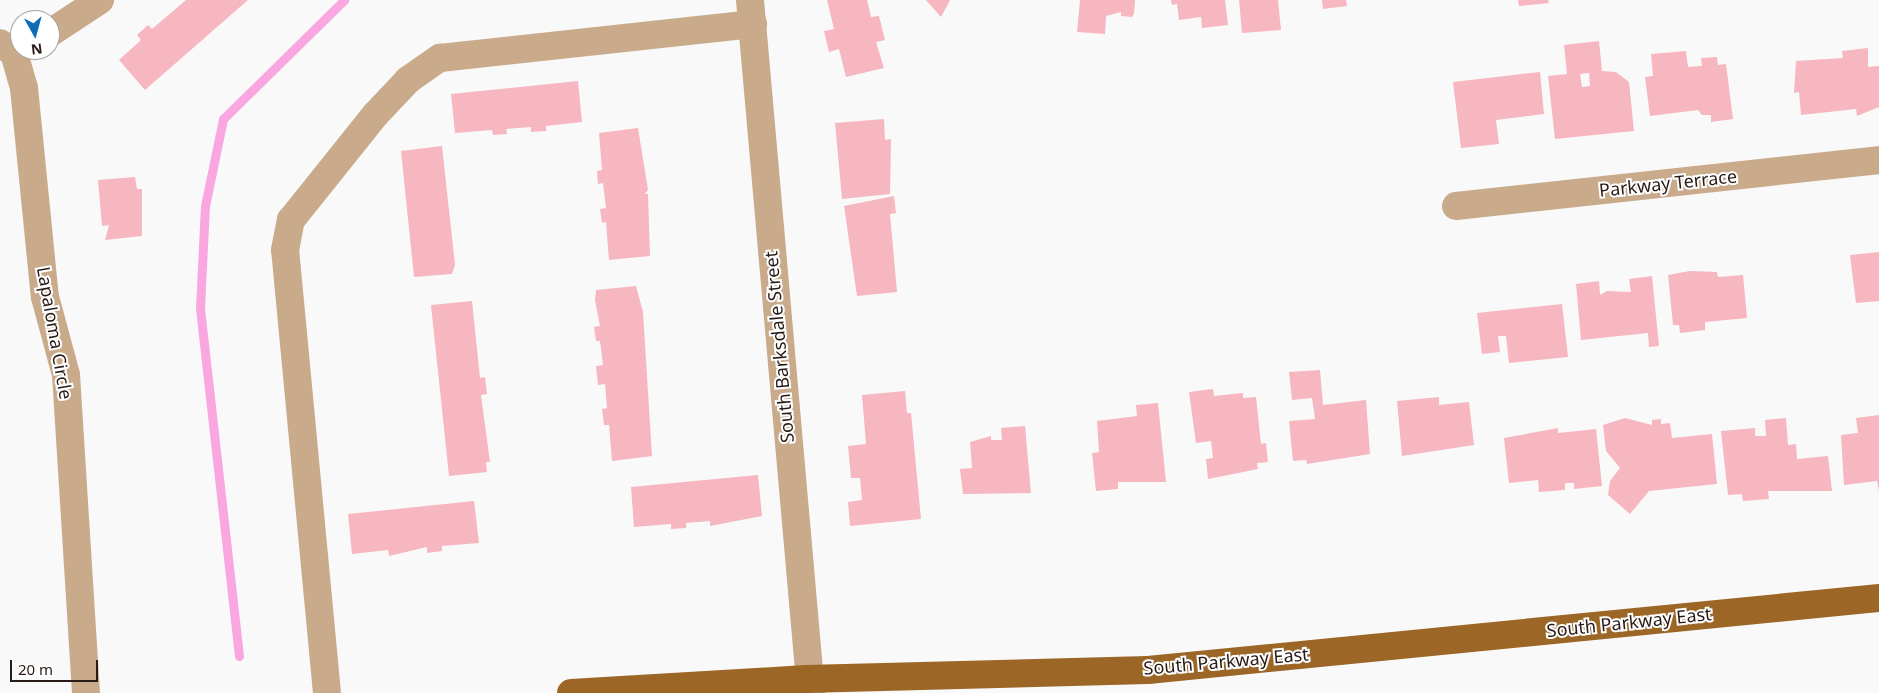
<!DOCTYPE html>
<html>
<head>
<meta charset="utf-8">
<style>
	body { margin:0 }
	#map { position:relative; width:1879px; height:693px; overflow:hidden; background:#f9f9f9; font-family:"Noto Sans",sans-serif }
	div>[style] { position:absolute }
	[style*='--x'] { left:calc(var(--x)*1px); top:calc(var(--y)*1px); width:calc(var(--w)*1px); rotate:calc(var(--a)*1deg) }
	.stream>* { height:9px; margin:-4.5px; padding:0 4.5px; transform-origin:4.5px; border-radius:4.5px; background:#faa6e0 }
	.building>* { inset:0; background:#f6b7c1 }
	.minor>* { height:28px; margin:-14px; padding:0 14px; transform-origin:14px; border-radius:14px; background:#c9ab8c }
	.major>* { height:28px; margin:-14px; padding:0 14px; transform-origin:14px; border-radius:14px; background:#9c6726 }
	span { translate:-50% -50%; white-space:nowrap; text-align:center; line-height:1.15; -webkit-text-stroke:4px #fff; paint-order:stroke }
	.street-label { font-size:18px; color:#281a15 }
	.north { position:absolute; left:10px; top:10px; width:50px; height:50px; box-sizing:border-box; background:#fff; border:1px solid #a9a3a1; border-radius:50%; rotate:173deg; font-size:14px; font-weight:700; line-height:20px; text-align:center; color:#281a15 }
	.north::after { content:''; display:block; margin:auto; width:18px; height:22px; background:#0c6cb8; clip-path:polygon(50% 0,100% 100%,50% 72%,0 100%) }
	.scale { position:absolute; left:10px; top:660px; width:88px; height:22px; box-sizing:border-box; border:2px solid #281a15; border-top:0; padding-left:6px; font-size:15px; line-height:18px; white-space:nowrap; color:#281a15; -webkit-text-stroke:4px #fff; paint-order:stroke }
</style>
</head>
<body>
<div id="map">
	<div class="stream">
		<i style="--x:239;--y:656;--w:350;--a:-96.4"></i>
		<i style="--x:200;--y:308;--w:102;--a:-87.2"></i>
		<i style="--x:205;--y:206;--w:89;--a:-78.3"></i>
		<i style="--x:223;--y:119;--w:170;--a:-44.5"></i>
	</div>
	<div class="building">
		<i style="clip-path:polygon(186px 0,248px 0,145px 90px,119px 60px,141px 40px,137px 35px,148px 25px,152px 29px)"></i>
		<i style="clip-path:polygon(827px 0,867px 0,871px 17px,879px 16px,885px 40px,876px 42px,884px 68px,846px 77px,839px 49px,829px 52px,824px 31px,834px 29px)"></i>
		<i style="clip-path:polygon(926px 0,950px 0,941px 17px)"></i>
		<i style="clip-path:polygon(1080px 0,1135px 0,1134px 14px,1132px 17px,1121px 16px,1121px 12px,1106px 16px,1105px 34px,1077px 32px)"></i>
		<i style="clip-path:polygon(1171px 0,1225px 0,1228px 25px,1202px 28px,1201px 17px,1179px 20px,1177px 4px,1172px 5px)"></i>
		<i style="clip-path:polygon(1239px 0,1278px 0,1281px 30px,1242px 33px)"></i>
		<i style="clip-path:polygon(1322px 0,1346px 0,1347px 6px,1323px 9px)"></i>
		<i style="clip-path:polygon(1518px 0,1548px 0,1549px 3px,1519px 6px)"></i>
		<i style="clip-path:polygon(evenodd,1599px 41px,1602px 71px,1616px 72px,1629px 82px,1634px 131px,1555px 139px,1548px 76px,1567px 74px,1564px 45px,1599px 41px,1589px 73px,1590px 86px,1582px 87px,1580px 74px,1589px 73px)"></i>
		<i style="clip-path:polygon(1868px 48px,1868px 67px,1879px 66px,1879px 107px,1857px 116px,1856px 109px,1801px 115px,1799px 92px,1794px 93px,1796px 61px,1843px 58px,1842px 51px)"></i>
		<i style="clip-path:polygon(1686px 51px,1688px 67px,1702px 66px,1701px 58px,1717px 57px,1718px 65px,1726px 64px,1733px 119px,1711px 122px,1711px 115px,1702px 115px,1698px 110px,1650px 116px,1645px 77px,1653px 76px,1651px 54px)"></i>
		<i style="clip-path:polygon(1540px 72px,1544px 114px,1496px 120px,1499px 144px,1461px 148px,1453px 82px)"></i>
		<i style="clip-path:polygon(578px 81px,582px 122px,546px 126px,546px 131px,531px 132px,531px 127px,506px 129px,507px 134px,493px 135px,492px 130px,455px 133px,451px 94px)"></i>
		<i style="clip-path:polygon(884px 119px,885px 140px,891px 139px,890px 194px,842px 199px,835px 123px)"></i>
		<i style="clip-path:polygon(638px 128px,648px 190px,645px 194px,648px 194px,650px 256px,609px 260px,606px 222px,602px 223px,600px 209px,606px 208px,603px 183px,598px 184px,597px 171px,602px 170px,599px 133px)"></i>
		<i style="clip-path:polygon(442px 146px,455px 265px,452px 274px,414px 277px,401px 151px)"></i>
		<i style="clip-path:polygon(135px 177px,137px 189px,142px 189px,142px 236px,105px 240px,109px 225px,102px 226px,98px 180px)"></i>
		<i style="clip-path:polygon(894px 196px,896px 213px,890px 214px,897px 292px,857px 296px,844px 206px)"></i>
		<i style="clip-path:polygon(1879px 252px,1879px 301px,1856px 303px,1850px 255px)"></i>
		<i style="clip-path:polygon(1690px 271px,1717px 272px,1718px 277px,1743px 275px,1747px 318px,1705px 322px,1705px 330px,1680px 333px,1679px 325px,1673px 325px,1668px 275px)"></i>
		<i style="clip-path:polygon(1652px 276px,1659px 346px,1649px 347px,1648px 333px,1581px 340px,1576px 284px,1599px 281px,1600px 295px,1607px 291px,1631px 292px,1629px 279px)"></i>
		<i style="clip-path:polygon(636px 286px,643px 312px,652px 456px,612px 461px,609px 425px,604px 425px,602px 409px,607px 408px,605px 384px,598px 385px,596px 366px,603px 365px,600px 341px,596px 341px,594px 327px,600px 326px,595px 300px,596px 290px)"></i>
		<i style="clip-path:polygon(472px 301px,480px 378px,485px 377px,487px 394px,481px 395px,490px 462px,486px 462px,487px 472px,449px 476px,431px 305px)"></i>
		<i style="clip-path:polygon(1562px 304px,1568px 357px,1509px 363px,1506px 336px,1498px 336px,1500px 352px,1482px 354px,1477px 313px)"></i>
		<i style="clip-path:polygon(1320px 370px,1323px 405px,1366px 400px,1370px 454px,1307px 464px,1306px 460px,1293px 461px,1289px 421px,1315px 419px,1312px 398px,1292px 400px,1289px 372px)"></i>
		<i style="clip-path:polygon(1213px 389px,1214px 396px,1243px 393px,1243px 398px,1256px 397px,1261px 444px,1266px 443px,1268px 462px,1257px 463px,1258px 469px,1208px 479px,1206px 459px,1213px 458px,1211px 441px,1196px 443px,1189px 392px)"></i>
		<i style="clip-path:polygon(905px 391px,907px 413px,911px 413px,921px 519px,850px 526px,848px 502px,862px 500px,860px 478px,851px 478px,848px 446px,866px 444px,862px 395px)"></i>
		<i style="clip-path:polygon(1439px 397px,1439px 405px,1469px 402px,1474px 445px,1402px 456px,1397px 401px)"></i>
		<i style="clip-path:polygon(1158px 403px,1166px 482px,1118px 482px,1118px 489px,1096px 491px,1092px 453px,1099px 452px,1097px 421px,1137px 416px,1136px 405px)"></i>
		<i style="clip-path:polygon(1879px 415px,1879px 491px,1877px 481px,1844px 485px,1841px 435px,1858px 433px,1856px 418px)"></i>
		<i style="clip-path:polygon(1625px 418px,1652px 425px,1652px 420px,1661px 419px,1661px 424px,1670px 423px,1672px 438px,1712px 434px,1717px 484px,1649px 491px,1630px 514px,1608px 495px,1610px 481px,1620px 468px,1606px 451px,1603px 425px)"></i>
		<i style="clip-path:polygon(1786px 418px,1788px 445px,1796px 444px,1797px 459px,1828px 456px,1832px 491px,1768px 491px,1769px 499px,1743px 501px,1742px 494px,1728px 495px,1721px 431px,1755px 428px,1755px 436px,1766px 436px,1765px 420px)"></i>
		<i style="clip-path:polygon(1025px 426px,1031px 493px,963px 494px,960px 469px,972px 468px,970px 442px,991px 436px,991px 440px,1002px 440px,1001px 428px)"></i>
		<i style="clip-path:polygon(1558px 428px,1558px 433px,1596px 429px,1602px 486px,1574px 489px,1574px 483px,1565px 483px,1565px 490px,1539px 492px,1538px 480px,1509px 483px,1504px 438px)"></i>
		<i style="clip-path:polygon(758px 475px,762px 516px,710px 526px,710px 521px,686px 523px,686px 528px,671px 529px,671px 524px,634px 527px,631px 487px)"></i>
		<i style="clip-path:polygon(474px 501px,479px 543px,442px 546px,442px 551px,427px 553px,427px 547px,389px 556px,388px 550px,352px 554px,348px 514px)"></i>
	</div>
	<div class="minor">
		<i style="--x:750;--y:0;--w:696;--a:84.97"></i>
		<i style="--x:50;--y:33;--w:60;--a:-33.4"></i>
		<i style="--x:0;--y:43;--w:17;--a:36"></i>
		<i style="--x:14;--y:53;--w:36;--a:74"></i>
		<i style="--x:24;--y:88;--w:210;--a:84.3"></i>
		<i style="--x:45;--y:297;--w:81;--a:74.9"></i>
		<i style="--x:66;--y:375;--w:319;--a:86.4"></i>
		<i style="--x:1456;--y:206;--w:425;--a:-6.2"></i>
		<i style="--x:327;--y:693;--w:445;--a:-95.4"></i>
		<i style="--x:285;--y:250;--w:31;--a:-79"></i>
		<i style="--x:291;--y:220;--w:136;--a:-51.3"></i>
		<i style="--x:376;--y:114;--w:47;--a:-46.7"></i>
		<i style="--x:408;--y:80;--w:39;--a:-35"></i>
		<i style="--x:440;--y:58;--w:315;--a:-6.2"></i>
	</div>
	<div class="major">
		<i style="--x:571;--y:693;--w:235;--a:-3.4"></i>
		<i style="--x:806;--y:679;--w:342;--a:-1.5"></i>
		<i style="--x:1148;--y:670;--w:735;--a:-5.63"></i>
	</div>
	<div class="street-label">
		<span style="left:1668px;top:183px;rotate:-6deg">Parkway Terrace</span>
		<span style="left:55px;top:333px;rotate:80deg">Lapaloma Circle</span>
		<span style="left:779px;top:347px;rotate:-95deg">South Barksdale Street</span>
		<span style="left:1629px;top:622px;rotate:-6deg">South Parkway East</span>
		<span style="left:1226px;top:661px;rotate:-5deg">South Parkway East</span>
	</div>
	<div class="north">N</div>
	<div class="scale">20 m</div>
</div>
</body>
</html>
